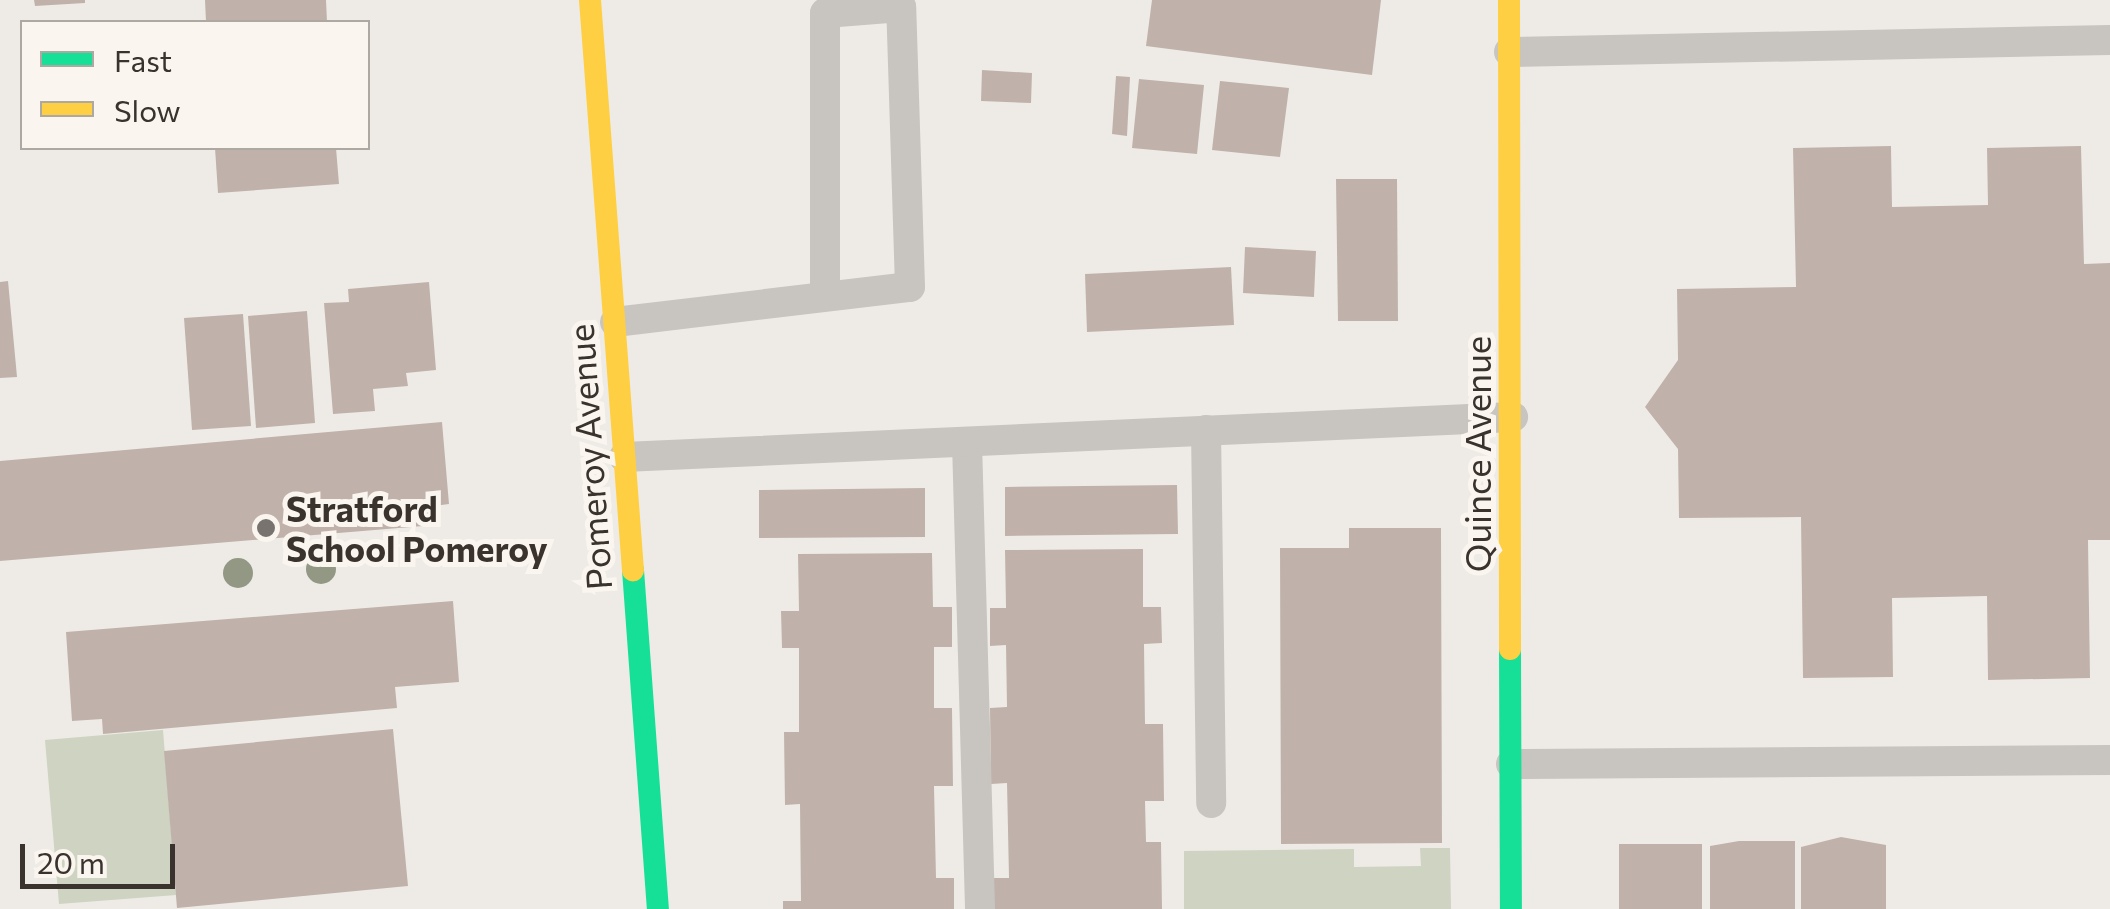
<!DOCTYPE html>
<html>
<head>
<meta charset="utf-8">
<style>
	body { margin:0 }
	#map { position:relative; width:2110px; height:909px; overflow:hidden; background:#eeebe6; font-family:Commissioner,sans-serif }
	div>[style] { position:absolute }
	[style*='--x'] { left:calc(var(--x)*1px); top:calc(var(--y)*1px); width:calc(var(--w)*1px); rotate:calc(var(--a)*1deg) }
	.green>* { inset:0; background:#ced3c2 }
	.building>* { inset:0; background:#c0b2aa }
	.lane>* { height:30px; margin:-15px; padding:0 15px; transform-origin:15px; border-radius:15px; background:#c8c4bf }
	.fast>* { height:22px; margin:-11px; padding:0 11px; transform-origin:11px; border-radius:11px; background:#16e098 }
	.slow>* { height:22px; margin:-11px; padding:0 11px; transform-origin:11px; border-radius:11px; background:#ffcf43 }
	.trees>* { width:30px; height:30px; margin:-15px; border-radius:50%; background:#929884 }
	.dots>* { width:28px; height:28px; translate:-50% -50%; box-sizing:border-box; border:5px solid #faf6ef; border-radius:50% }
	span { translate:-50% -50%; white-space:nowrap; text-align:center; line-height:1.15; -webkit-text-stroke:10px #faf6ef; paint-order:stroke }
	.street-label { font-size:35px; color:#39322d }
	.poi-label { font-size:35px; color:#39322d; font-weight:700 }
	.left { translate:0 -50%; text-align:left }
	.legend { position:absolute; left:20px; top:20px; width:350px; height:130px; box-sizing:border-box; background:#faf6ef; border:2px solid #ada8a1; margin:0; padding:12px 18px; list-style:none; font-size:30px; color:#39322d }
	.legend li { display:flex; align-items:center; gap:20px; height:50px }
	.legend b { width:50px; border:2px solid #ada8a1 }
	.scale { position:absolute; left:20px; top:844px; width:155px; height:45px; box-sizing:border-box; border:5px solid #39322d; border-top:0; padding-left:12px; font-size:30px; line-height:35px; white-space:nowrap; color:#39322d; -webkit-text-stroke:8px #faf6ef; paint-order:stroke }
</style>
</head>
<body>
<div id="map">
	<div class="green">
		<i style="clip-path:polygon(163px 730px,176px 895px,59px 904px,45px 740px)"></i>
		<i style="clip-path:polygon(1420px 848px,1450px 848px,1451px 909px,1184px 909px,1184px 851px,1354px 849px,1354px 867px,1421px 866px)"></i>
	</div>
	<div class="building">
		<i style="clip-path:polygon(34px 0,85px 0,85px 3px,35px 6px)"></i>
		<i style="clip-path:polygon(205px 0,326px 0,327px 22px,206px 22px)"></i>
		<i style="clip-path:polygon(1152px 0,1381px 0,1372px 75px,1146px 46px)"></i>
		<i style="clip-path:polygon(982px 70px,1032px 73px,1031px 103px,981px 101px)"></i>
		<i style="clip-path:polygon(1116px 76px,1130px 77px,1127px 136px,1112px 134px)"></i>
		<i style="clip-path:polygon(1139px 79px,1204px 85px,1197px 154px,1132px 148px)"></i>
		<i style="clip-path:polygon(1220px 81px,1289px 88px,1280px 157px,1212px 150px)"></i>
		<i style="clip-path:polygon(1891px 146px,1892px 207px,1988px 205px,1987px 148px,2081px 146px,2084px 264px,2110px 263px,2110px 540px,2088px 540px,2090px 678px,1988px 680px,1987px 596px,1892px 598px,1893px 677px,1803px 678px,1801px 517px,1679px 518px,1678px 449px,1645px 407px,1678px 360px,1677px 289px,1796px 287px,1793px 148px)"></i>
		<i style="clip-path:polygon(215px 148px,336px 148px,339px 184px,218px 193px)"></i>
		<i style="clip-path:polygon(1336px 179px,1397px 179px,1398px 321px,1338px 321px)"></i>
		<i style="clip-path:polygon(1245px 247px,1316px 251px,1314px 297px,1243px 293px)"></i>
		<i style="clip-path:polygon(1231px 267px,1234px 325px,1087px 332px,1085px 274px)"></i>
		<i style="clip-path:polygon(8px 281px,17px 377px,0 378px,0 282px)"></i>
		<i style="clip-path:polygon(429px 282px,436px 370px,406px 373px,408px 386px,373px 389px,375px 411px,333px 414px,324px 303px,349px 302px,348px 289px)"></i>
		<i style="clip-path:polygon(307px 311px,315px 423px,256px 428px,248px 316px)"></i>
		<i style="clip-path:polygon(243px 314px,251px 426px,192px 430px,184px 318px)"></i>
		<i style="clip-path:polygon(442px 422px,449px 504px,434px 506px,435px 525px,0 561px,0 461px)"></i>
		<i style="clip-path:polygon(1177px 485px,1178px 534px,1005px 536px,1005px 487px)"></i>
		<i style="clip-path:polygon(925px 488px,925px 537px,759px 538px,759px 490px)"></i>
		<i style="clip-path:polygon(1349px 528px,1441px 528px,1442px 843px,1281px 844px,1280px 548px,1349px 548px)"></i>
		<i style="clip-path:polygon(1143px 549px,1143px 607px,1161px 607px,1162px 643px,1144px 644px,1145px 724px,1163px 724px,1164px 801px,1145px 801px,1146px 842px,1161px 842px,1162px 909px,993px 909px,993px 878px,1009px 878px,1007px 783px,991px 784px,990px 708px,1007px 707px,1006px 645px,990px 646px,990px 608px,1006px 608px,1005px 550px)"></i>
		<i style="clip-path:polygon(932px 553px,933px 607px,952px 607px,952px 647px,934px 647px,934px 708px,952px 708px,953px 786px,934px 786px,936px 878px,954px 878px,954px 909px,783px 909px,783px 901px,801px 901px,800px 804px,785px 805px,784px 732px,799px 732px,799px 648px,782px 648px,781px 611px,799px 611px,798px 554px)"></i>
		<i style="clip-path:polygon(453px 601px,459px 682px,395px 687px,397px 708px,103px 734px,102px 719px,72px 721px,66px 632px)"></i>
		<i style="clip-path:polygon(393px 729px,408px 886px,177px 908px,164px 751px)"></i>
		<i style="clip-path:polygon(1841px 837px,1886px 845px,1886px 909px,1801px 909px,1801px 847px)"></i>
		<i style="clip-path:polygon(1739px 841px,1795px 841px,1795px 909px,1710px 909px,1710px 846px)"></i>
		<i style="clip-path:polygon(1619px 844px,1702px 844px,1702px 909px,1619px 909px)"></i>
	</div>
	<div class="lane">
		<i style="--x:1509;--y:52;--w:601;--a:-1.14"></i>
		<i style="--x:615;--y:322;--w:297;--a:-6.8"></i>
		<i style="--x:910;--y:287;--w:280;--a:-91.8"></i>
		<i style="--x:901;--y:7;--w:76;--a:175.5"></i>
		<i style="--x:825;--y:13;--w:279;--a:90"></i>
		<i style="--x:1206;--y:430;--w:373;--a:89.2"></i>
		<i style="--x:967;--y:442;--w:467;--a:88.4"></i>
		<i style="--x:624;--y:457;--w:890;--a:-2.58"></i>
		<i style="--x:1511;--y:764;--w:599;--a:-0.38"></i>
	</div>
	<div class="fast">
		<i style="--x:633;--y:570;--w:340;--a:85.8"></i>
		<i style="--x:1510;--y:649;--w:260;--a:89.8"></i>
	</div>
	<div class="slow">
		<i style="--x:590;--y:0;--w:572;--a:85.69"></i>
		<i style="--x:1509;--y:0;--w:649;--a:89.91"></i>
	</div>
	<div class="trees">
		<i style="left:321px;top:569px"></i>
		<i style="left:238px;top:573px"></i>
	</div>
	<div class="dots">
		<i style="left:266px;top:528px;background:#78736e"></i>
	</div>
	<div class="street-label">
		<span style="left:1477px;top:454px;rotate:-90deg">Quince Avenue</span>
		<span style="left:589px;top:457px;rotate:-94deg">Pomeroy Avenue</span>
	</div>
	<div class="poi-label">
		<span class="left" style="left:286px;top:528px">Stratford<br>School Pomeroy</span>
	</div>
	<ul class="legend">
	<li><b style="height:12px;background:#16e098"></b>Fast</li>
	<li><b style="height:12px;background:#ffcf43"></b>Slow</li>
	</ul>
	<div class="scale">20 m</div>
</div>
</body>
</html>
